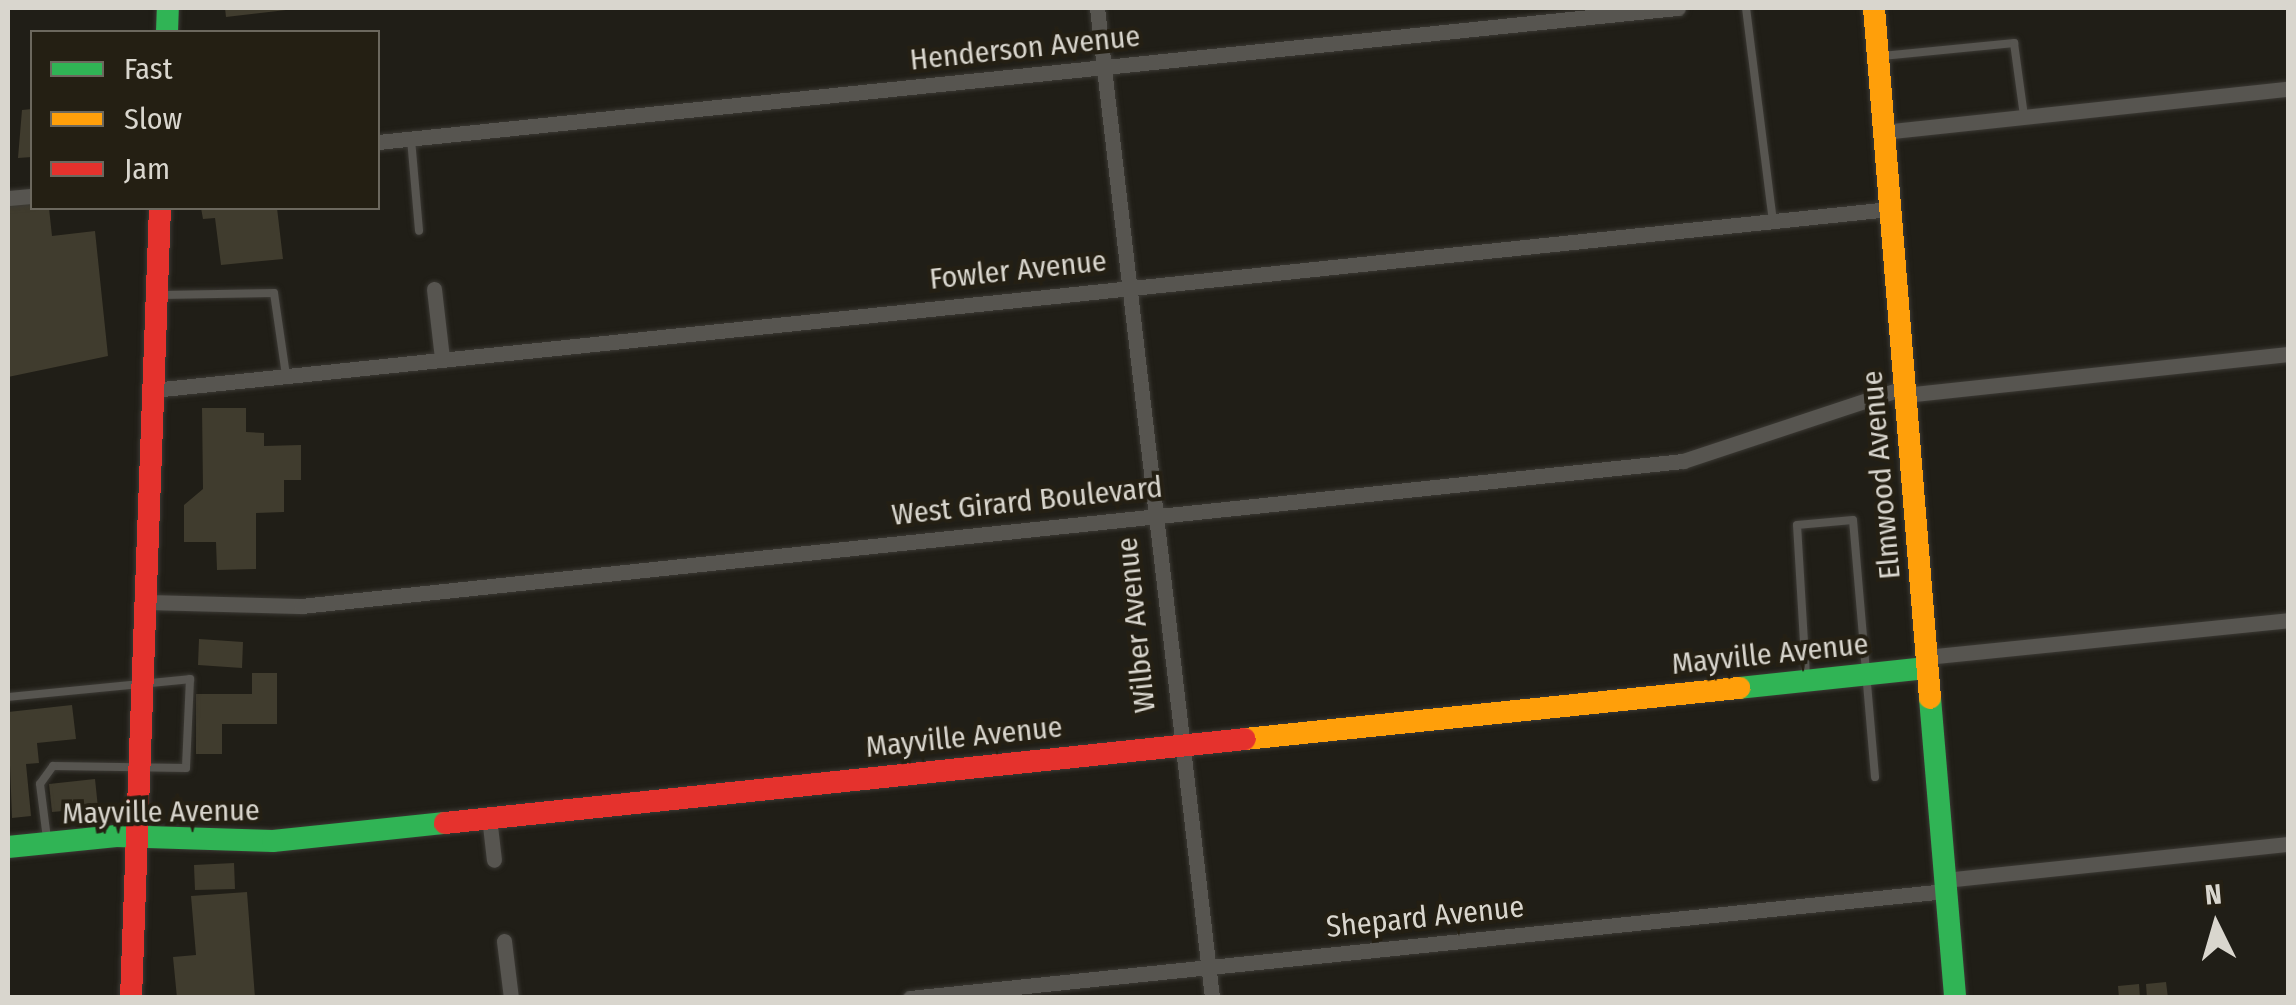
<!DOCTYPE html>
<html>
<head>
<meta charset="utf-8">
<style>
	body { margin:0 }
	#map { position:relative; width:2296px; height:1005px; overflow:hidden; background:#201e17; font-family:"Fira Sans Condensed",sans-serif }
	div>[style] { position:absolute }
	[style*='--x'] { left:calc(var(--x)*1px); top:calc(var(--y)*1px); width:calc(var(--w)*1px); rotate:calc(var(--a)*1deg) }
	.building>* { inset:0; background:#403c2e }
	.roads { filter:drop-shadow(0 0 2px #3b3934) drop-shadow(0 0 2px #3b3934) }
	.lane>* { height:8px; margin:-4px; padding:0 4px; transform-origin:4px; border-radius:4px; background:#575550 }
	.street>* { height:15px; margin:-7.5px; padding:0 7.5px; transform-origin:7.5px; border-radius:7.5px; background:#575550 }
	.fast>* { height:22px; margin:-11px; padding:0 11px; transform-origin:11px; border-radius:11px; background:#30b455 }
	.slow>* { height:22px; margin:-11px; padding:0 11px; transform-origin:11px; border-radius:11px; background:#ff9f0a }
	.jam>* { height:22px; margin:-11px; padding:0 11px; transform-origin:11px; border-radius:11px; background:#e5322d }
	span { translate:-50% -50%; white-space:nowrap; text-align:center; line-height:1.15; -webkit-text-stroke:8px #241f13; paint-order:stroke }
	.street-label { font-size:30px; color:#d9d6ce }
	.frame { position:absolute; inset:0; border:10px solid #d9d6ce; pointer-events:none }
	.legend { position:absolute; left:30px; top:30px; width:350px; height:180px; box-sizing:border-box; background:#241f13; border:2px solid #6c685e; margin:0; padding:12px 18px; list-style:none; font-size:30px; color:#d9d6ce }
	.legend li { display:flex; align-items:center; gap:20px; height:50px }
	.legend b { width:50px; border:2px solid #6c685e }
	.north { position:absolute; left:2166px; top:875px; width:100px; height:100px; -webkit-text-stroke:8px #241f13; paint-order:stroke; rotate:355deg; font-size:28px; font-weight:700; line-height:40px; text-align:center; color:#d9d6ce }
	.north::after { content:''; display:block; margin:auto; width:35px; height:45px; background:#d9d6ce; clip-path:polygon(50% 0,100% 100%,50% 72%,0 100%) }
</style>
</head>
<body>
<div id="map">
	<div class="building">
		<i style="clip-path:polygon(225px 8px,286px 8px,286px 10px,226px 17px)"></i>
		<i style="clip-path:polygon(32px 109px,32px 157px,18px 158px,22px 110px)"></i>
		<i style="clip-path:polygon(32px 202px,49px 208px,52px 236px,95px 231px,108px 356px,8px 377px,8px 205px)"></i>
		<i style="clip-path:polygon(201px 208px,277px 208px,283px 259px,221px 265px,215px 218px,203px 219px)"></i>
		<i style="clip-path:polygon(202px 408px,246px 408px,246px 432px,264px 433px,264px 446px,301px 445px,301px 480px,284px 480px,284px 512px,256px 513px,256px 569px,217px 570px,216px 542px,184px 542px,184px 505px,203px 489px)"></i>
		<i style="clip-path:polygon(199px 639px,243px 642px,242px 668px,198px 665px)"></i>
		<i style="clip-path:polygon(252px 673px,277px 673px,277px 724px,222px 724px,222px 754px,196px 754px,196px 694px,252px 694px)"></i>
		<i style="clip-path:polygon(72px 705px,76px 739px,37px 743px,39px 763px,26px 764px,31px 816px,12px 818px,8px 712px)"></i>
		<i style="clip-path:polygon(95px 779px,98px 808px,52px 812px,49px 784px)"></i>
		<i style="clip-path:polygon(234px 863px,235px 889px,195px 890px,194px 865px)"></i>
		<i style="clip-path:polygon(247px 892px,255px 998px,177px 998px,173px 957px,196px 955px,191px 896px)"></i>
		<i style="clip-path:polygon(2166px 982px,2168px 998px,2147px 998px,2146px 984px)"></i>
		<i style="clip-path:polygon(2139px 984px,2140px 998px,2119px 998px,2118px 986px)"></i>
	</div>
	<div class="roads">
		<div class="lane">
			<i style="--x:1746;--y:8;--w:215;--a:82.8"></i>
			<i style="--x:1882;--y:56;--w:133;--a:-5.6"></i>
			<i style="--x:2014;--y:43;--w:74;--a:82.2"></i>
			<i style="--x:411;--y:139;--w:92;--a:85"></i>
			<i style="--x:161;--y:295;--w:113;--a:-1"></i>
			<i style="--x:274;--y:293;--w:83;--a:81.7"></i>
			<i style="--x:1806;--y:676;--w:151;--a:-93.4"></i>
			<i style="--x:1797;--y:525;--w:56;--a:-5.1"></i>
			<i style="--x:1853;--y:520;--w:258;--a:85.1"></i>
			<i style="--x:8;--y:697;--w:183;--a:-5.6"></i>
			<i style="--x:190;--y:679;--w:89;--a:92.6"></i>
			<i style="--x:186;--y:768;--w:133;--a:-179.1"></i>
			<i style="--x:53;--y:766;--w:22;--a:126"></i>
			<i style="--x:40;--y:784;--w:55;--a:82.7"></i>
		</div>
		<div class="street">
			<i style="--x:1097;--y:8;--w:997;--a:83.37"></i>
			<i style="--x:1883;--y:132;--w:407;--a:-6.1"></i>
			<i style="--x:378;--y:142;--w:1307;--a:-5.89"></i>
			<i style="--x:8;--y:198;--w:24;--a:-5"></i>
			<i style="--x:434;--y:289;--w:69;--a:83.4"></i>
			<i style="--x:153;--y:390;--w:1745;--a:-5.95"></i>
			<i style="--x:1905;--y:395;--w:385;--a:-6.1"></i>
			<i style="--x:145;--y:602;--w:156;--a:1.5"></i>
			<i style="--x:301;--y:606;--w:1390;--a:-5.99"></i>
			<i style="--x:1683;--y:461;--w:233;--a:-18.3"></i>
			<i style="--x:1926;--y:657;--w:364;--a:-5.8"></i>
			<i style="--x:489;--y:817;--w:43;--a:83.4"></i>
			<i style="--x:1945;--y:880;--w:345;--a:-6"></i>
			<i style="--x:504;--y:941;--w:57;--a:83"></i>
			<i style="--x:910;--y:998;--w:1042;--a:-5.9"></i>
		</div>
		<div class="fast">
			<i style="--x:167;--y:32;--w:24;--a:-88"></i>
			<i style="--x:1739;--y:688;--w:189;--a:-6.1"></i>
			<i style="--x:1930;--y:698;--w:301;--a:85.2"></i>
			<i style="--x:8;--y:847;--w:109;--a:-5.8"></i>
			<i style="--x:116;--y:836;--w:157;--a:1.8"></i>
			<i style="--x:273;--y:841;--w:173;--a:-6"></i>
		</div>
		<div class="slow">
			<i style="--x:1874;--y:8;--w:692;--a:85.36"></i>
			<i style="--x:1245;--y:739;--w:497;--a:-5.9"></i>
		</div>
		<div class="jam">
			<i style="--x:445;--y:823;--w:804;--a:-5.99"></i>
			<i style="--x:131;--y:998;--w:791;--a:-87.9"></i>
		</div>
	</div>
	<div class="street-label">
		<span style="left:1025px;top:48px;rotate:-6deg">Henderson Avenue</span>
		<span style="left:1018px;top:270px;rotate:-6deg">Fowler Avenue</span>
		<span style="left:1881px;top:475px;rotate:-95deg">Elmwood Avenue</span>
		<span style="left:1027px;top:501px;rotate:-6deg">West Girard Boulevard</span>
		<span style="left:1136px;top:625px;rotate:-96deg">Wilber Avenue</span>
		<span style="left:1770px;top:654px;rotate:-6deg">Mayville Avenue</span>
		<span style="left:964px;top:737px;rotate:-6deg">Mayville Avenue</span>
		<span style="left:161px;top:812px;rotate:-1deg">Mayville Avenue</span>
		<span style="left:1425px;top:917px;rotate:-6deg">Shepard Avenue</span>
	</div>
	<div class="frame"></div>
	<ul class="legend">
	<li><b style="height:12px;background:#30b455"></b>Fast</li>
	<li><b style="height:12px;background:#ff9f0a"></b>Slow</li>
	<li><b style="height:12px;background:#e5322d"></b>Jam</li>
	</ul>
	<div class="north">N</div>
</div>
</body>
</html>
